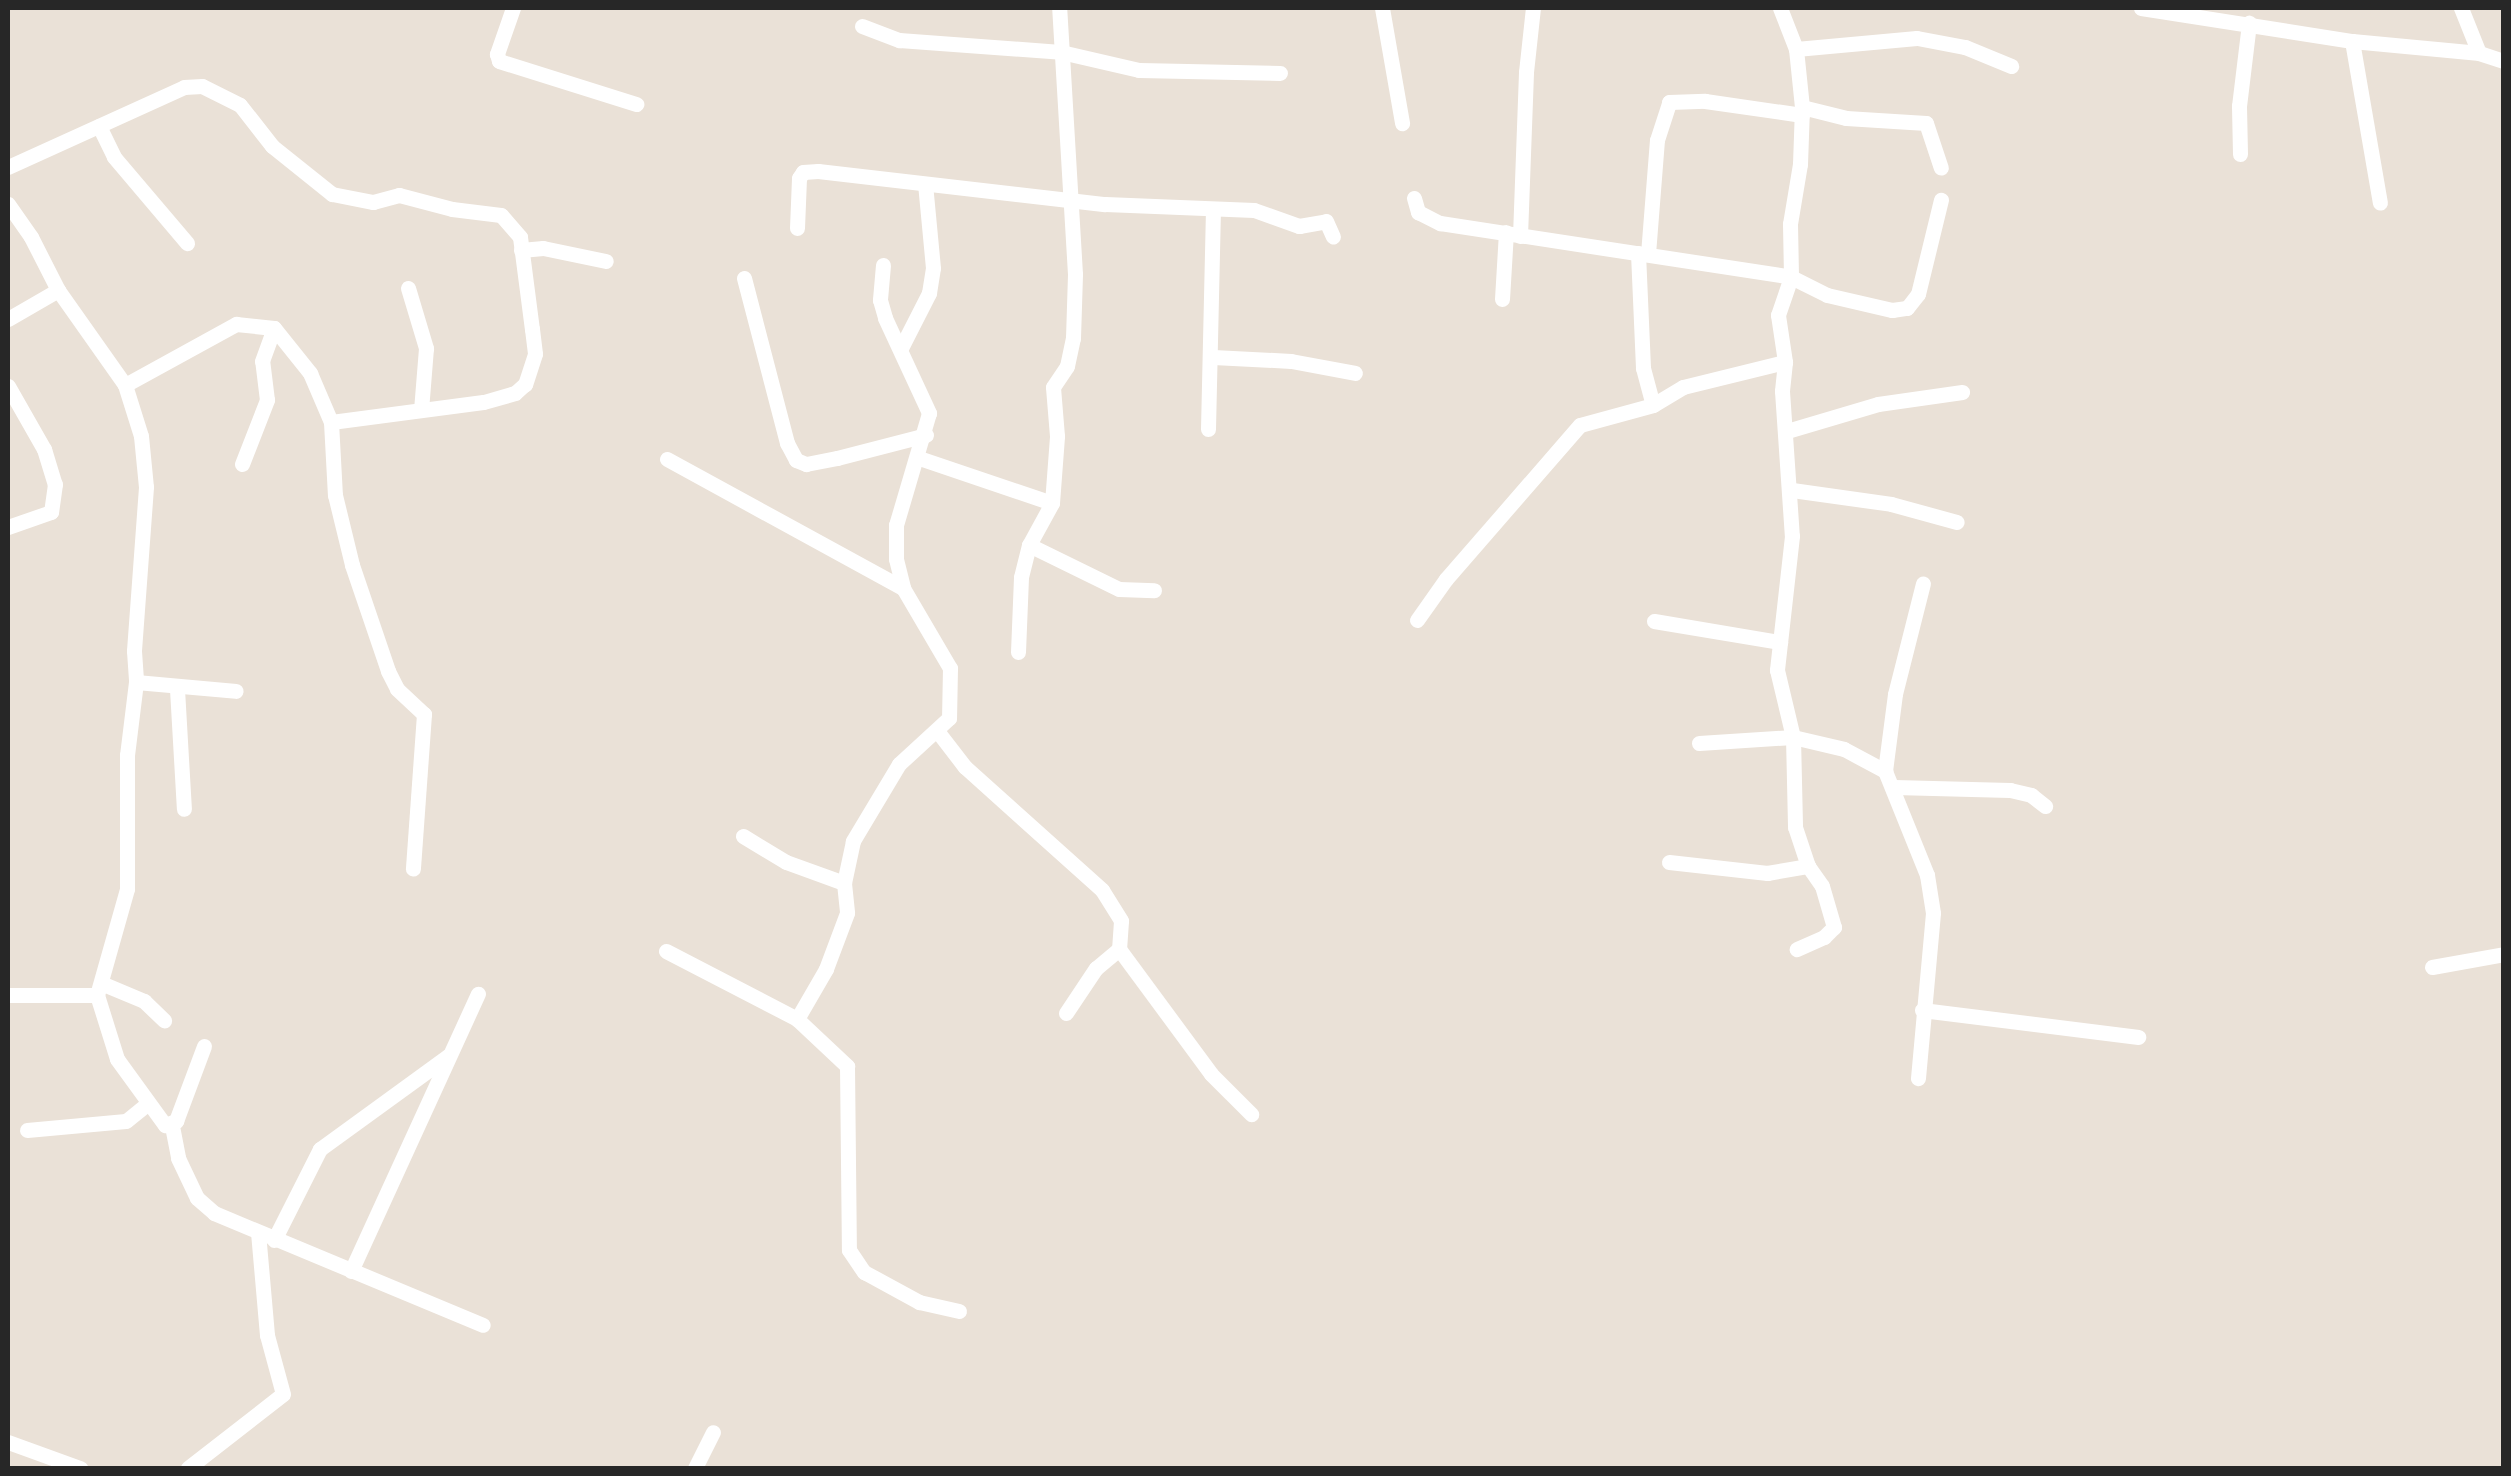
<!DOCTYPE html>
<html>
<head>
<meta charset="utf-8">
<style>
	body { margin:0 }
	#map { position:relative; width:2511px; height:1476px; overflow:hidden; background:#eae1d7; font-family:Figtree,sans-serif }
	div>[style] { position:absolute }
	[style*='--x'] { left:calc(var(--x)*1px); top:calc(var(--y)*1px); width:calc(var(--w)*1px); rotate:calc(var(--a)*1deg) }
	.minor>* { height:15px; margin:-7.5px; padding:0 7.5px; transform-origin:7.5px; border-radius:7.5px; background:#fff }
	span { translate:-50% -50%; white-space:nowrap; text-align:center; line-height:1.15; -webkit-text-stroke:8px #fff; paint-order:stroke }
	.frame { position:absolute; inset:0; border:10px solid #272727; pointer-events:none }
</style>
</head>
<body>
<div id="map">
	<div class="minor">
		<i style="--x:513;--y:8;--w:49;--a:109.2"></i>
		<i style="--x:497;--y:54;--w:7;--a:74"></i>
		<i style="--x:499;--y:61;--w:144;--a:17.4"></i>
		<i style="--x:1382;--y:8;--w:117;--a:80.1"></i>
		<i style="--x:1780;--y:8;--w:44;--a:68.7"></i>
		<i style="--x:1796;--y:49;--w:58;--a:84.1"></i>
		<i style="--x:1802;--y:107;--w:57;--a:92"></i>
		<i style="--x:1800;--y:164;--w:61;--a:99.5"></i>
		<i style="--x:1790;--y:224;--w:53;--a:88.9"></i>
		<i style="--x:1791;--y:277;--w:40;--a:108.9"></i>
		<i style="--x:1778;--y:315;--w:48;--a:81.5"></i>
		<i style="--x:1785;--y:362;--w:29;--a:96"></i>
		<i style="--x:1782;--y:391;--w:145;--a:86.1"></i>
		<i style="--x:1792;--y:536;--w:135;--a:96.4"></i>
		<i style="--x:1777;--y:670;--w:69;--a:76.6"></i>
		<i style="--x:1793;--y:737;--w:90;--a:88.7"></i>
		<i style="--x:1795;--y:827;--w:41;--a:71.6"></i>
		<i style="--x:1808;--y:866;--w:24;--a:55"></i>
		<i style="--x:1822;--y:886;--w:43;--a:73.7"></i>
		<i style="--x:1834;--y:927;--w:14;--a:135"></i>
		<i style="--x:1824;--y:937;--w:30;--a:156"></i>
		<i style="--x:2141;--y:8;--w:214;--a:8.9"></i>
		<i style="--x:2352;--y:41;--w:128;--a:5.4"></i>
		<i style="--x:2479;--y:53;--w:26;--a:18"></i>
		<i style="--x:2461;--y:8;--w:48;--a:68.2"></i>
		<i style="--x:862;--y:26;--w:40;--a:21"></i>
		<i style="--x:899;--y:40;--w:162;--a:4.2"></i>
		<i style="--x:1061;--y:52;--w:80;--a:13"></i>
		<i style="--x:1139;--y:70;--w:141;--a:1.2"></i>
		<i style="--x:2352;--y:41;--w:164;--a:80.2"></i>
		<i style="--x:1796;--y:49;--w:121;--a:-5.2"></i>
		<i style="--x:1917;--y:38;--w:49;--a:10.6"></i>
		<i style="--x:1965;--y:47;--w:50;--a:22.4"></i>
		<i style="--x:1802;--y:107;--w:45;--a:14"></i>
		<i style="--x:1846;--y:118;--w:80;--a:3.6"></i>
		<i style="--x:1926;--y:123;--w:47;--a:71.6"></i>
		<i style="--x:99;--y:126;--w:34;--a:64"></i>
		<i style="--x:114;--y:157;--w:113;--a:49.7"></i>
		<i style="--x:2240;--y:154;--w:48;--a:-91.2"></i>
		<i style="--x:2239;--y:106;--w:84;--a:-83.1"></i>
		<i style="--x:8;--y:167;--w:193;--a:-24.4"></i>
		<i style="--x:184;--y:87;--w:18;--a:-3"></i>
		<i style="--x:202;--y:86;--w:42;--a:26.6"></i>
		<i style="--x:240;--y:105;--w:52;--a:52"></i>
		<i style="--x:272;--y:146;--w:77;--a:38.7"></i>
		<i style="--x:332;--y:194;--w:42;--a:11"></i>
		<i style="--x:373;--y:202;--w:27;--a:-15"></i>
		<i style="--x:399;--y:195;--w:55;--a:14.8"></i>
		<i style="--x:452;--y:209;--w:49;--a:7"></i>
		<i style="--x:501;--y:215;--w:29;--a:49"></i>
		<i style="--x:520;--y:237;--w:93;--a:82.6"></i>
		<i style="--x:532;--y:329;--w:25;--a:83"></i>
		<i style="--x:535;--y:354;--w:32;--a:108"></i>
		<i style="--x:525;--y:384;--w:13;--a:138"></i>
		<i style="--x:515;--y:393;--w:33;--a:164"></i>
		<i style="--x:483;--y:402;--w:153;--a:172.5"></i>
		<i style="--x:1414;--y:198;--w:15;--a:74"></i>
		<i style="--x:1418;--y:212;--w:25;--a:27"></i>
		<i style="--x:1440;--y:223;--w:355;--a:8.7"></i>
		<i style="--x:1791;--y:277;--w:40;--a:26.6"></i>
		<i style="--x:1827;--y:295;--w:67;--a:13"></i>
		<i style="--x:1892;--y:310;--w:15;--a:-8"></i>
		<i style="--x:1907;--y:308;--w:18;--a:-52"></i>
		<i style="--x:1918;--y:294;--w:97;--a:-76.3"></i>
		<i style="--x:8;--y:204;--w:40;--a:55.1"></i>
		<i style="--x:31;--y:237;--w:59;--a:63"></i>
		<i style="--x:58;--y:290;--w:116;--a:54.8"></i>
		<i style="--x:125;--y:385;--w:53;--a:72.6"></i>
		<i style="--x:141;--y:436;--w:51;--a:84.4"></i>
		<i style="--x:146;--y:487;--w:164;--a:94.2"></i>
		<i style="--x:134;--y:651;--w:31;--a:86"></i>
		<i style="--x:136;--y:682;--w:74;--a:97"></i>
		<i style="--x:127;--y:755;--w:134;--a:90"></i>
		<i style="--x:127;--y:889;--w:110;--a:105.8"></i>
		<i style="--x:97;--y:995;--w:67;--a:72.6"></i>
		<i style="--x:117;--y:1059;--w:82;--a:54"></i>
		<i style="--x:165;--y:1125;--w:12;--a:-20"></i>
		<i style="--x:176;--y:1121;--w:80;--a:-69.5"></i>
		<i style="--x:797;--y:228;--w:50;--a:-87.7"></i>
		<i style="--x:799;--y:178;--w:7;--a:-56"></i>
		<i style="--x:803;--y:172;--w:15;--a:-4"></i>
		<i style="--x:818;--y:171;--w:289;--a:6.6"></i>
		<i style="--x:1105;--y:204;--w:149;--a:2.3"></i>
		<i style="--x:1254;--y:210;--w:48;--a:19.6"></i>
		<i style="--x:1299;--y:226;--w:27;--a:-10"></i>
		<i style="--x:1326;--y:221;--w:17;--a:66"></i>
		<i style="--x:1520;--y:236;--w:164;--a:-87.9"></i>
		<i style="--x:1526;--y:72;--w:64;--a:-83.8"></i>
		<i style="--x:521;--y:250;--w:22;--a:-5"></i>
		<i style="--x:543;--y:248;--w:64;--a:11.7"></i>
		<i style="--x:1638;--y:253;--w:115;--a:87.5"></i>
		<i style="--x:1643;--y:368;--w:38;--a:75"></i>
		<i style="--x:1648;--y:254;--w:114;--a:-85.5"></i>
		<i style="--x:1657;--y:140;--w:40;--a:-72"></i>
		<i style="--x:1669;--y:102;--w:36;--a:-2"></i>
		<i style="--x:1705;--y:101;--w:98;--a:8.2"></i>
		<i style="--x:883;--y:265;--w:35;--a:95"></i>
		<i style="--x:880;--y:300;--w:19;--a:74"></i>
		<i style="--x:885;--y:318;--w:105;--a:65.1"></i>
		<i style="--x:929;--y:413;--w:117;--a:106.4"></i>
		<i style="--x:896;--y:525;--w:34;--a:90"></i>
		<i style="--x:896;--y:559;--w:30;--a:76"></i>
		<i style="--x:744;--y:278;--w:171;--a:75.4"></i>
		<i style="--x:787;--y:443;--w:19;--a:62"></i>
		<i style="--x:796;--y:460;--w:11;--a:22"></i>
		<i style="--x:806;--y:464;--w:32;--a:-11"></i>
		<i style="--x:837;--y:458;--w:92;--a:-14.5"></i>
		<i style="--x:408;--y:288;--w:63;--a:73.3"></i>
		<i style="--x:426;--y:348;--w:62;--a:94.6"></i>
		<i style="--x:1502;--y:299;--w:67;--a:-86.6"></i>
		<i style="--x:8;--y:319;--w:58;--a:-30.1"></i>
		<i style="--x:901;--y:348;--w:62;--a:-63"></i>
		<i style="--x:929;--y:293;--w:25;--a:-81"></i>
		<i style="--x:933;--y:268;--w:84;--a:-95.4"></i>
		<i style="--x:1213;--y:357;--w:78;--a:2.9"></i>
		<i style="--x:1291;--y:361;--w:65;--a:10.6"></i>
		<i style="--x:125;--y:385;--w:127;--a:-28.8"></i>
		<i style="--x:236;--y:324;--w:38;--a:6"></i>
		<i style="--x:274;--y:328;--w:58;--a:51.3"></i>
		<i style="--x:310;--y:373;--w:53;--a:66.8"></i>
		<i style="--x:331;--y:422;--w:73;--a:86.9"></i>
		<i style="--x:335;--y:495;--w:72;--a:76.3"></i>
		<i style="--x:352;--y:565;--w:112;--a:71.2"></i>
		<i style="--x:388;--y:671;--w:20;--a:63"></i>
		<i style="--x:397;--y:689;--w:37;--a:43"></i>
		<i style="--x:424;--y:714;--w:155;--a:94.1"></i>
		<i style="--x:8;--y:386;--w:73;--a:60.3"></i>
		<i style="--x:44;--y:449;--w:37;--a:73"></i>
		<i style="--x:55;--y:484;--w:28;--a:98"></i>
		<i style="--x:51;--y:512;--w:46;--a:160.8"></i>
		<i style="--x:1208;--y:429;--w:218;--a:-88.7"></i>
		<i style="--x:1787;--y:431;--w:95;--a:-16.5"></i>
		<i style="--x:1878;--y:404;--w:85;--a:-8.1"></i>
		<i style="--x:919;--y:458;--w:140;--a:18.7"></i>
		<i style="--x:667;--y:459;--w:269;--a:28.7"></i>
		<i style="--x:903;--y:588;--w:93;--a:59.6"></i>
		<i style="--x:950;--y:668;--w:50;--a:91.1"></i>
		<i style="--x:949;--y:718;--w:68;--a:137.4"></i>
		<i style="--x:899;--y:764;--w:90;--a:120.9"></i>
		<i style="--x:853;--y:841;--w:43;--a:102.1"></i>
		<i style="--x:844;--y:883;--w:30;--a:84"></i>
		<i style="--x:847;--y:913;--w:60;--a:110.6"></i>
		<i style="--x:826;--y:969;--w:58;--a:120.1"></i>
		<i style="--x:242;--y:464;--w:69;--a:-68.7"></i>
		<i style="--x:267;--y:400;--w:39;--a:-97"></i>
		<i style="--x:262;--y:361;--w:35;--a:-70"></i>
		<i style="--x:1792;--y:490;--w:100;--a:8"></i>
		<i style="--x:1891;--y:504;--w:68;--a:15.3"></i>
		<i style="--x:1029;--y:545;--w:100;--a:26.1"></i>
		<i style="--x:1119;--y:589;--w:35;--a:2"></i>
		<i style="--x:1417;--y:620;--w:50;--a:-54.7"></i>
		<i style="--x:1446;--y:579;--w:204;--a:-49"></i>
		<i style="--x:1580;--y:425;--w:76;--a:-15.3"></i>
		<i style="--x:1653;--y:405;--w:35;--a:-31"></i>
		<i style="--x:1683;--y:387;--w:105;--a:-13.8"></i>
		<i style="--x:1654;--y:621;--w:128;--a:9.5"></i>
		<i style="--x:1018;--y:652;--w:75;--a:-87.7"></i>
		<i style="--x:1021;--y:577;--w:33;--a:-76"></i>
		<i style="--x:1029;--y:545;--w:48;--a:-61.3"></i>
		<i style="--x:1052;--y:503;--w:67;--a:-85.7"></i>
		<i style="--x:1057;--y:436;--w:49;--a:-94.7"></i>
		<i style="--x:1053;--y:387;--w:25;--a:-56"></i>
		<i style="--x:1067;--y:366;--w:29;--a:-78"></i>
		<i style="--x:1073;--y:338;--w:64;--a:-88.2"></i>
		<i style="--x:1075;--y:274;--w:266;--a:-93.4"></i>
		<i style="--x:136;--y:682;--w:100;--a:5.1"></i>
		<i style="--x:177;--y:689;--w:120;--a:86.7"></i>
		<i style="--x:938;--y:732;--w:44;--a:52.4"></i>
		<i style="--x:965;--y:767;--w:184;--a:41.9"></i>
		<i style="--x:1102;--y:890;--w:36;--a:58"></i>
		<i style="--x:1121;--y:921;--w:28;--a:94"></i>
		<i style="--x:1119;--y:949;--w:30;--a:140"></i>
		<i style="--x:1096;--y:968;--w:54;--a:123.7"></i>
		<i style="--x:1699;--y:743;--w:94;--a:-3.7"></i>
		<i style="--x:1793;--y:737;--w:52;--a:13.2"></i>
		<i style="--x:1844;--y:749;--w:47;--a:28.2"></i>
		<i style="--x:1885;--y:771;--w:112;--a:68"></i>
		<i style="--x:1927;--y:875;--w:38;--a:81"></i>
		<i style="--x:1933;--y:913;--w:166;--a:95.2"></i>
		<i style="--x:1885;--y:771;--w:78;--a:-82.6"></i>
		<i style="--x:1895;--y:694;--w:114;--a:-75.8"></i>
		<i style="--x:1894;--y:787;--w:116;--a:1.5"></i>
		<i style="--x:2010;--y:790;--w:22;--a:13"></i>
		<i style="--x:2031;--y:795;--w:18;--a:38"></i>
		<i style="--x:743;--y:836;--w:50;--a:31.2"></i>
		<i style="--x:786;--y:862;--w:62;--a:19.9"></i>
		<i style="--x:1669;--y:862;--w:99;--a:6.4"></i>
		<i style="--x:1767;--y:873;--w:42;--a:-9.7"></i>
		<i style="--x:1119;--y:949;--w:155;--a:53.6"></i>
		<i style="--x:1211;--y:1074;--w:57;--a:45"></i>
		<i style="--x:666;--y:951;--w:148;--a:27.4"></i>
		<i style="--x:797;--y:1019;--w:69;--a:43.2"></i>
		<i style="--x:847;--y:1066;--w:184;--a:89.4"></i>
		<i style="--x:849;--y:1250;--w:27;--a:56"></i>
		<i style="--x:864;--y:1272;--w:63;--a:28.6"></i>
		<i style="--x:919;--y:1302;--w:41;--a:12.7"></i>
		<i style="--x:2432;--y:967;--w:73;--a:-10.2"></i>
		<i style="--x:101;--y:983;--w:47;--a:22.7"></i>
		<i style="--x:144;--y:1001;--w:28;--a:44"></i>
		<i style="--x:8;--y:995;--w:89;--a:0"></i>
		<i style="--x:1922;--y:1010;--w:218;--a:7.1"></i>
		<i style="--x:172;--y:1126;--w:33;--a:79"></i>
		<i style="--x:178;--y:1158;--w:44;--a:64.6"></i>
		<i style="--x:197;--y:1198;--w:23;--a:41"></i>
		<i style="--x:214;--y:1213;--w:291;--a:22.6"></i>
		<i style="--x:27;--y:1130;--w:99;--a:-5.2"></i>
		<i style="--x:126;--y:1121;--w:28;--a:-39"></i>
		<i style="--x:274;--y:1240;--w:102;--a:-63.2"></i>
		<i style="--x:320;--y:1149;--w:158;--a:-36"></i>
		<i style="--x:351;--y:1271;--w:305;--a:-65.4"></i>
		<i style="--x:8;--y:1442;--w:77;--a:19.9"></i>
		<i style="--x:188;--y:1468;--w:120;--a:-37.9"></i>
		<i style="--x:283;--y:1394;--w:61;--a:-105.2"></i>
		<i style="--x:267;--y:1335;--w:102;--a:-95"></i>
		<i style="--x:695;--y:1468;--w:40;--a:-63.4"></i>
	</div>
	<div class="frame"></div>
</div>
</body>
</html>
